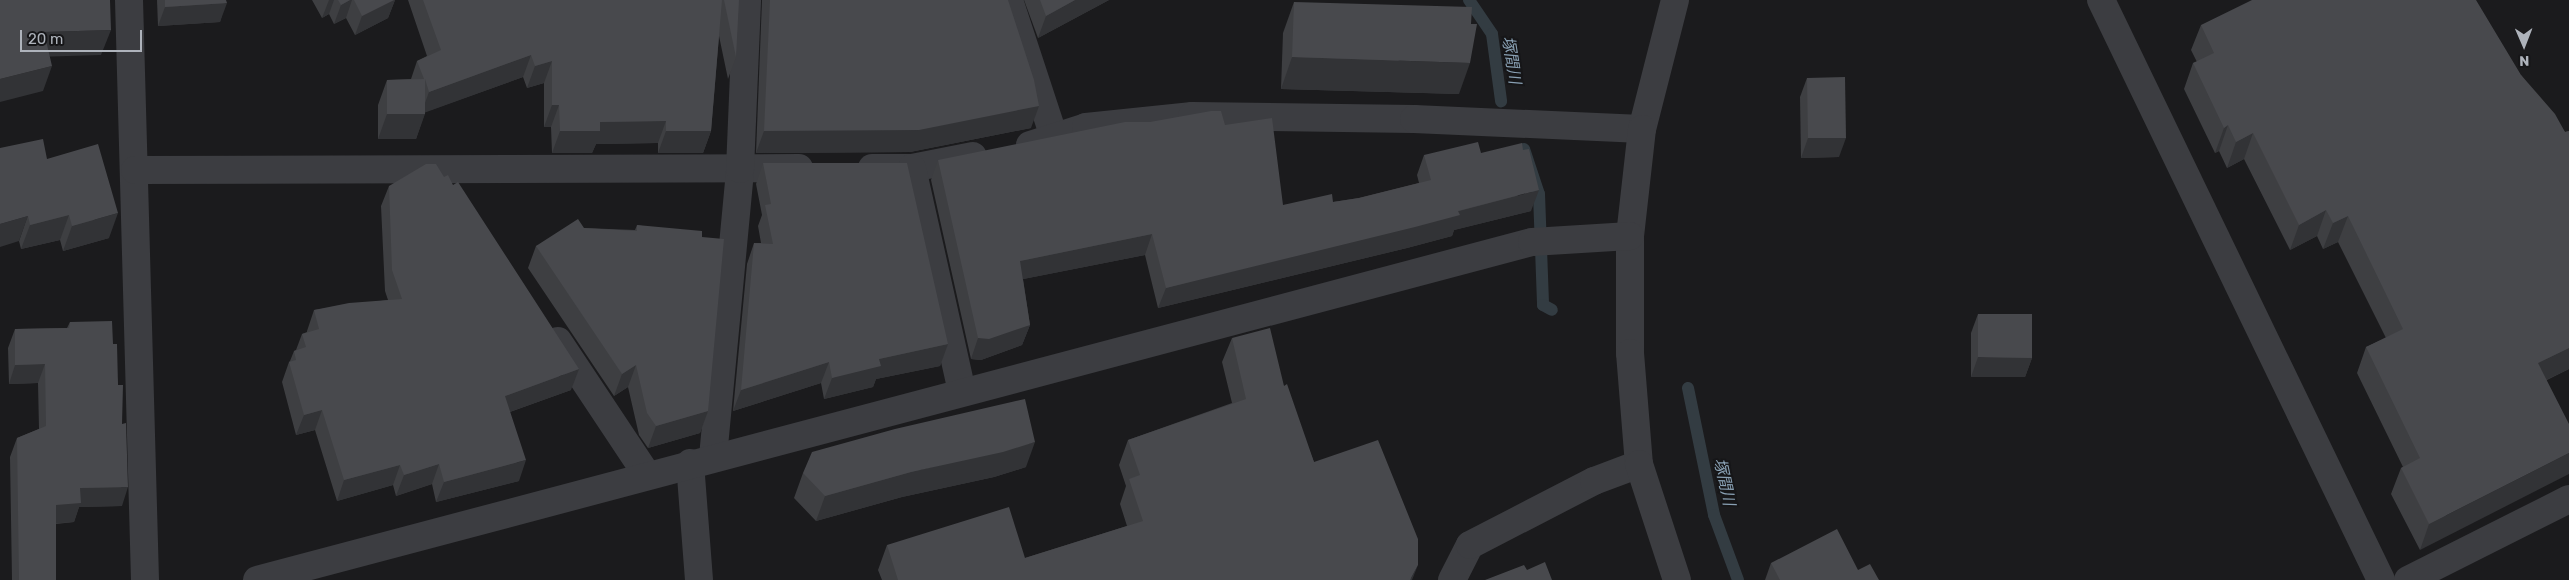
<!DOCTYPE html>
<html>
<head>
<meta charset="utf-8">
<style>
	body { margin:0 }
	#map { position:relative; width:2569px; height:580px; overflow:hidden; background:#1b1b1d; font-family:Rubik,"Noto Sans JP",sans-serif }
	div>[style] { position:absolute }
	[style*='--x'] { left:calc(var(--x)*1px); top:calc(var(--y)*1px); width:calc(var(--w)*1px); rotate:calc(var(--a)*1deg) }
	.stream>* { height:12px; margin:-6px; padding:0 6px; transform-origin:6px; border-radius:6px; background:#333c42 }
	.minor>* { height:28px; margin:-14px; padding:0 14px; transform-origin:14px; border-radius:14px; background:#3c3d41 }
	.tertiary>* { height:28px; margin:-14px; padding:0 14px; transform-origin:14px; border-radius:14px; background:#3c3d41 }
	.wall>* { inset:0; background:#3e3f42 }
	.shaded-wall>* { inset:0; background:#323336 }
	.building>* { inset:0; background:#48494d }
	span { translate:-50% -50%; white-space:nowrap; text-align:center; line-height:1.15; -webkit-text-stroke:4px #161618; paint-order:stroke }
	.water-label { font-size:16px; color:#89a0b3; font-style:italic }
	.north { position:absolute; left:2499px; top:20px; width:50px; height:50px; -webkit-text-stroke:4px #161618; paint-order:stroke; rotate:179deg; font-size:14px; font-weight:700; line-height:20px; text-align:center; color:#aeb3bb }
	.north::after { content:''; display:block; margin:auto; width:18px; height:22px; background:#aeb3bb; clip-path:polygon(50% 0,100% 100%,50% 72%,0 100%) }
	.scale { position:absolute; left:20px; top:30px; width:122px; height:22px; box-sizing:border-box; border:2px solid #aeb3bb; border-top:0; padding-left:6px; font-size:15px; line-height:18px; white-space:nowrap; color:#aeb3bb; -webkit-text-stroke:4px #161618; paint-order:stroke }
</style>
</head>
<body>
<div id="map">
	<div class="stream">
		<i style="--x:1469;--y:0;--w:41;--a:55.9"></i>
		<i style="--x:1492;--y:34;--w:68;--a:82.3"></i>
		<i style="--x:1524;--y:149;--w:47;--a:71.6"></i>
		<i style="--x:1539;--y:194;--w:111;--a:87.9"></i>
		<i style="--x:1543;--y:305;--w:10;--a:29"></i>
		<i style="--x:1688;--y:388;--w:130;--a:78.4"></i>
		<i style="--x:1714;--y:515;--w:69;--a:69.7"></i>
	</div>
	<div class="minor">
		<i style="--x:129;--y:0;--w:580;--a:88.42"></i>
		<i style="--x:1009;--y:0;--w:144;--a:71.8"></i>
		<i style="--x:2101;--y:0;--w:644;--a:64.23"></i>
		<i style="--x:1030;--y:145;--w:59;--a:-17.8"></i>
		<i style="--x:1086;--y:127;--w:107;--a:-5.9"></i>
		<i style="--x:1192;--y:116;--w:222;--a:0.8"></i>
		<i style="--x:1414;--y:119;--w:228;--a:2.5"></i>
		<i style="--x:872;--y:168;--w:40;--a:0"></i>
		<i style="--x:912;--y:168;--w:62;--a:-11.1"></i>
		<i style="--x:912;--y:168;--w:229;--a:77.4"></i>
		<i style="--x:135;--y:170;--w:664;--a:-0.17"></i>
		<i style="--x:558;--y:341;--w:161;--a:56.4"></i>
		<i style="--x:713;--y:457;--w:289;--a:-84.6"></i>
		<i style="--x:740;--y:169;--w:169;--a:-87.6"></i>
		<i style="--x:690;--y:463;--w:117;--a:85.6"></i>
		<i style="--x:1452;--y:580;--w:39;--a:-63"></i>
		<i style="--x:1470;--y:545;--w:140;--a:-27.3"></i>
		<i style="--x:1594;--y:481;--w:48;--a:-20.7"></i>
		<i style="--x:2408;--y:580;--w:180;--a:-26.7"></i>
	</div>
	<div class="tertiary">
		<i style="--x:1675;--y:0;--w:133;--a:104.3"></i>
		<i style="--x:1642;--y:129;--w:108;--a:96.4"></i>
		<i style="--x:1630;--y:236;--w:117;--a:90"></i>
		<i style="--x:1630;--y:353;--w:111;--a:85.4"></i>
		<i style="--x:1639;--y:464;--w:122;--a:71.9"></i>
		<i style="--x:257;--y:580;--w:1319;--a:-14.85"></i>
		<i style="--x:1532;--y:242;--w:98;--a:-3.5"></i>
	</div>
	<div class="wall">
		<i style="clip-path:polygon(157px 0,226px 0,220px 22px,158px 26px)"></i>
		<i style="clip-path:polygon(312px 0,395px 0,388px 18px,355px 35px,346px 18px,334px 24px,329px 14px,322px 18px)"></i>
		<i style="clip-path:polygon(408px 0,739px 0,736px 57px,728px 79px,719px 36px,711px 131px,703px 153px,658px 153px,658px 143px,596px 144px,592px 153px,552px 153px,551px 127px,544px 127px,544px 83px,527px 88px,523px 77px,425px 112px,416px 139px,378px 139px,378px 105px,387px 80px,411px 79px,417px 61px,427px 56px)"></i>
		<i style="clip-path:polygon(762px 0,1008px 0,1031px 128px,910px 152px,756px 153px)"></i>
		<i style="clip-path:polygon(1024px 0,1109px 0,1038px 38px)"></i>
		<i style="clip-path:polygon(1294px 2px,1459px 94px,1281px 89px,1283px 33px)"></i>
		<i style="clip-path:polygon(2201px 25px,2521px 75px,2565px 132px,2569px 131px,2569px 369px,2547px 380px,2420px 550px,2391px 494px,2401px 468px,2403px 467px,2357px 373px,2366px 347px,2386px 338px,2338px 242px,2323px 249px,2317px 236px,2290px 250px,2244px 159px,2227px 168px,2219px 151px,2215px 153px,2184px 89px,2193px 63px,2197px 62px,2191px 50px)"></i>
		<i style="clip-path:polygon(1807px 78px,1839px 157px,1801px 158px,1800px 97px)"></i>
		<i style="clip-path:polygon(1481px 153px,1531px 211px,1454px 230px,1452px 236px,1407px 248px,1158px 308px,1145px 255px,1023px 279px,1030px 325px,1022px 345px,981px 360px,971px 359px,931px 180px,938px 160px,1283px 205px,1333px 202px,1359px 198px,1419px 183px,1417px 175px,1424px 155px)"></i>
		<i style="clip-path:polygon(47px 159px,109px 238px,63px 251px,60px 240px,21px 249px,19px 241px)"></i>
		<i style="clip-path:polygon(763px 163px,948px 344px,940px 366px,876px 379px,873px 387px,824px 399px,821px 383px,733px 411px,747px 264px,754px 243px,761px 243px,758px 226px,762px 215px,756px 184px)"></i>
		<i style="clip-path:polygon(389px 186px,571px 390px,510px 412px,519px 481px,436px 502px,432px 484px,396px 496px,393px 485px,337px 501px,315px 430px,296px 435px,282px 382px,289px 362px,290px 361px,294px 351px,296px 350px,302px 334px,307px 332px,307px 331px,314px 310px,388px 300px,385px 291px,381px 206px)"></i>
		<i style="clip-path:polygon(637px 225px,702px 237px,708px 411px,700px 433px,648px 448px,639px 435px,628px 387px,614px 396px,528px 268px,536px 246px,584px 228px,635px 230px)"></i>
		<i style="clip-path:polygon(1978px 314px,2032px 358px,2025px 377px,1971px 377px,1971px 333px)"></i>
		<i style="clip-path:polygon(70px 322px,113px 344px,118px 385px,122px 506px,79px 507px,74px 522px,56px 524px,56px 580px,12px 580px,10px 457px,17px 438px,39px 429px,38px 383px,9px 384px,8px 348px,15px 329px,67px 328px)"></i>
		<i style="clip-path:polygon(1232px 338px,1284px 386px,1314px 462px,1412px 580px,882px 580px,878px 570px,887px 545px,1025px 558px,1127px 526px,1120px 504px,1126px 486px,1119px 465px,1128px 440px,1232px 403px,1222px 362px)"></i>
		<i style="clip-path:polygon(1026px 467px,994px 477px,902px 497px,816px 521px,794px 498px,803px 473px)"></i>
		<i style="clip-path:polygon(1771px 563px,1858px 570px,1879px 580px,1765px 580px)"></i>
	</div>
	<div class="shaded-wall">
		<i style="clip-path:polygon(329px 0,334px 0,329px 14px,322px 18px)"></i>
		<i style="clip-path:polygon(350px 0,352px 0,346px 18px,334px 24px,341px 5px)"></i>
		<i style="clip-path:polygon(394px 0,395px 0,388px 18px,355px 35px,362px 16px)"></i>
		<i style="clip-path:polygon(1075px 0,1109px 0,1038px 38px,1046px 16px)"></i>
		<i style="clip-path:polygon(227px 3px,220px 22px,158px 26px,165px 7px)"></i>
		<i style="clip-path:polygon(111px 30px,101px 55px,35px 57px,44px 32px)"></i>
		<i style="clip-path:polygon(531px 55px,523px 77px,421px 114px,429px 92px)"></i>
		<i style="clip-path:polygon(1292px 57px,1470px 63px,1459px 94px,1281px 89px)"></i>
		<i style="clip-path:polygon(552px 61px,544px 83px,527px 88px,535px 66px)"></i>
		<i style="clip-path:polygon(52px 66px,43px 91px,0 102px,0 79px)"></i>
		<i style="clip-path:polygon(552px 105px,559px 105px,551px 127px,544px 127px)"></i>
		<i style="clip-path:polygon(1039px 106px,1031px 128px,910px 152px,756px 153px,764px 131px)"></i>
		<i style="clip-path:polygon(387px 114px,425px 114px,416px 139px,378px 139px)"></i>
		<i style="clip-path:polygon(666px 121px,658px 143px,596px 144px,592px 153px,552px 153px,560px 131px,600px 122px)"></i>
		<i style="clip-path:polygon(2228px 125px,2219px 151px,2215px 153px,2224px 128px)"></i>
		<i style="clip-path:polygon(666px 131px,711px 131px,703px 153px,658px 153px)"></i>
		<i style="clip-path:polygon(2253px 133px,2244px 159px,2227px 168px,2236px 142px)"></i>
		<i style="clip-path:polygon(1808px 138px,1846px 138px,1839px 157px,1801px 158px)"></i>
		<i style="clip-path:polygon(1539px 190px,1531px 211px,1454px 230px,1452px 236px,1407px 248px,1158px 308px,1166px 288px)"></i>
		<i style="clip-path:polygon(2326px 210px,2317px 236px,2290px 250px,2299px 225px)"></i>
		<i style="clip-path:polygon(118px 213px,109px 238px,63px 251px,72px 226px)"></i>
		<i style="clip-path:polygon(69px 215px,60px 240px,21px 249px,30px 225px)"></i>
		<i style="clip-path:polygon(28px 216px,19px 241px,0 247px,0 224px)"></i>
		<i style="clip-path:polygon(2348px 216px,2338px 242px,2323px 249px,2333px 223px)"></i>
		<i style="clip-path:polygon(1152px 234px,1145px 255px,1013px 281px,1020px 261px)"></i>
		<i style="clip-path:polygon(1030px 325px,1022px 345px,981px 360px,971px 359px,978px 338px)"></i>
		<i style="clip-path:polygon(948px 344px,940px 366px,876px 379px,873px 387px,824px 399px,832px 378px,879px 359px)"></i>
		<i style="clip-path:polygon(2569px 348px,2569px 369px,2529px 388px,2538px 363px)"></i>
		<i style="clip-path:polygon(1978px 357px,2032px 358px,2025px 377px,1971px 377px)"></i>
		<i style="clip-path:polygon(829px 362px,821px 383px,733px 411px,741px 390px)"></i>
		<i style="clip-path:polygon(45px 364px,38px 383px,9px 384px,15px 365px)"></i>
		<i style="clip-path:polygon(636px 365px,628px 387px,614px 396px,622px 374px)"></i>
		<i style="clip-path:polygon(579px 369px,571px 390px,498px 416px,505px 396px)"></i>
		<i style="clip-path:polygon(322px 410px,315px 430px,296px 435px,304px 415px)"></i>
		<i style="clip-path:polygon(708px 411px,700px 433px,648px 448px,656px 426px)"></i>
		<i style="clip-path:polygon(1035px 442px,1026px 467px,994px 477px,902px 497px,816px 521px,825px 496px,911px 472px)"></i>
		<i style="clip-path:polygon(2569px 453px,2569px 474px,2420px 550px,2429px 524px)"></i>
		<i style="clip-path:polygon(526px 460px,519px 481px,436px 502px,444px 482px)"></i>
		<i style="clip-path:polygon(439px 464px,432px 484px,396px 496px,404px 475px)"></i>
		<i style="clip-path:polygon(400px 465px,393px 485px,337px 501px,344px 480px)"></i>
		<i style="clip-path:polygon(128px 487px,122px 506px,79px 507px,74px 522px,49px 524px,56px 505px,80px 488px)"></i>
		<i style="clip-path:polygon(1418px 565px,1412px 580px,1410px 580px)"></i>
	</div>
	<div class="building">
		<i style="clip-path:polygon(0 0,110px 0,111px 30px,44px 32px,52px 66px,0 79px)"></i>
		<i style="clip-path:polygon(165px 0,226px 0,227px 3px,165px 7px)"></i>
		<i style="clip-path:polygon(338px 0,350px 0,341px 5px)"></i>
		<i style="clip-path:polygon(354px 0,394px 0,362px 16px)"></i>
		<i style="clip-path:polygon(423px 0,722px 0,711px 131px,666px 131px,666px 121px,600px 122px,600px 131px,560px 131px,559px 105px,552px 105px,552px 61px,535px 66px,531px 55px,429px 92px,425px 79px,424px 79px,417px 61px,441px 50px)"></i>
		<i style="clip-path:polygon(724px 0,739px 0,736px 57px)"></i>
		<i style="clip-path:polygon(770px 0,1008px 0,1034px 80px,1039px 106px,919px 130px,764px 131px)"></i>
		<i style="clip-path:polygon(1040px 0,1075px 0,1046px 16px)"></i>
		<i style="clip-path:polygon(2252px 0,2476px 0,2521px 75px,2555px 114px,2565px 132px,2569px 131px,2569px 348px,2538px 363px,2569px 424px,2569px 453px,2429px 524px,2401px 468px,2420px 458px,2366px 347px,2403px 329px,2348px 216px,2333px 223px,2326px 210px,2299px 225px,2253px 133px,2236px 142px,2228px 125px,2224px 128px,2193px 63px,2214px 53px,2201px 25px)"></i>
		<i style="clip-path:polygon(1294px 2px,1472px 7px,1471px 24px,1477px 24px,1470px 63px,1292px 57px)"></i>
		<i style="clip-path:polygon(1845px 77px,1846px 138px,1808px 138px,1807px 78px)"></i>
		<i style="clip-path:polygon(425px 79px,425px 114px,387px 114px,387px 80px)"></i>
		<i style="clip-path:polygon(1211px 111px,1221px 111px,1225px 125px,1272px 118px,1283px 205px,1332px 194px,1333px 202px,1359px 198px,1431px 180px,1424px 155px,1478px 142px,1481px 153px,1522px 143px,1523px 150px,1529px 149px,1539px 190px,1458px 211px,1460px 215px,1415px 227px,1166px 288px,1152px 234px,1020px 261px,1030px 325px,989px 339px,978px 338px,938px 160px,1125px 122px,1150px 122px)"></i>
		<i style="clip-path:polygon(43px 139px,47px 159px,98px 144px,118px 213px,72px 226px,69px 215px,30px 225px,28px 216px,0 224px,0 148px)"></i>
		<i style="clip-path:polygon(763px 163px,907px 163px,948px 344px,879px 359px,881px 366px,832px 378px,829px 362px,741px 390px,754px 243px,773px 244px,765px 205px,771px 204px)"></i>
		<i style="clip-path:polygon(426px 164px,436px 164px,444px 177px,448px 175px,453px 185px,458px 182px,579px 369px,505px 396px,526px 460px,444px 482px,439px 464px,404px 475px,400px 465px,344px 480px,322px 410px,304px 415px,289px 362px,296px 360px,294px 351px,306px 347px,302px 334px,319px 329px,314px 310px,349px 303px,402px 299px,392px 270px,389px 186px)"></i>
		<i style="clip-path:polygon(578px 219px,584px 228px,637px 231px,637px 225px,702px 231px,702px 237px,724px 239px,708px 411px,656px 426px,647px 413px,636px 365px,622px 374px,536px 246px)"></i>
		<i style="clip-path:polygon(1978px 314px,2032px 314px,2032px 358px,1978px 357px)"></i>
		<i style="clip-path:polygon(112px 321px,113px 344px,117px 344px,118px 385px,123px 385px,122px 424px,126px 423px,128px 487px,80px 488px,81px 503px,56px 505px,56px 580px,19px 580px,17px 438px,46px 426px,45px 364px,15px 365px,15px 329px,69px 328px,70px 322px)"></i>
		<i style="clip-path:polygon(1270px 328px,1284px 386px,1287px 384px,1314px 462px,1378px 440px,1418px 539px,1418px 565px,1410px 580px,898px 580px,887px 545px,1009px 507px,1025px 558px,1143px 521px,1129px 479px,1140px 475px,1128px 440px,1246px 399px,1232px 338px)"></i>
		<i style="clip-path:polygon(1025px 399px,1035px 442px,1003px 452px,911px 472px,825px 496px,803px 473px,812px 452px,895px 429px)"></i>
		<i style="clip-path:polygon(1837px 529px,1858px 570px,1870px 564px,1879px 580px,1780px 580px,1771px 563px)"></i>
		<i style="clip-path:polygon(1545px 562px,1552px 580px,1485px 580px,1524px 565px,1527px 570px)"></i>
	</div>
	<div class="water-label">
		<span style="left:1511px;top:60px;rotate:81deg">塚間川</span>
		<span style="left:1724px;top:482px;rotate:78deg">塚間川</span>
	</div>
	<div class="north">N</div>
	<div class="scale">20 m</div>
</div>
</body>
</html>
